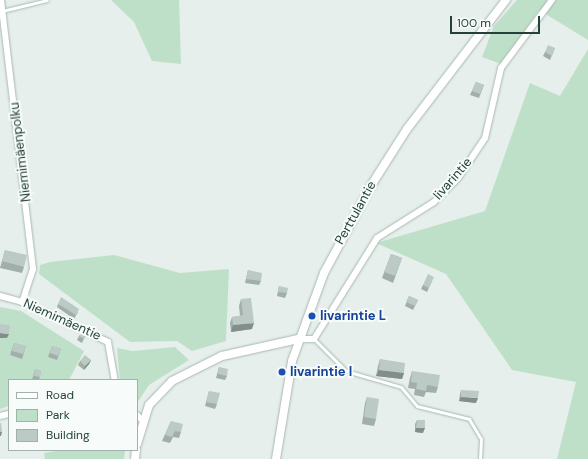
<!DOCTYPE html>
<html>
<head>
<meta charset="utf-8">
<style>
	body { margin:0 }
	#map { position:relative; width:588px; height:459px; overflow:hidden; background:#e6efeb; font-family:"DM Sans",sans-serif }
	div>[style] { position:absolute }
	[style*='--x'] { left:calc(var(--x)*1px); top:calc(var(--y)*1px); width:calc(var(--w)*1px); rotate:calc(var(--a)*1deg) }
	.green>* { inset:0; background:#bfe0c8 }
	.roads { filter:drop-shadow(0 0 1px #a8b8b2) drop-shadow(0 0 1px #a8b8b2) }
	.service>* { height:3px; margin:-1.5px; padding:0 1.5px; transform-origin:1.5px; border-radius:1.5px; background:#fff }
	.minor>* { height:6px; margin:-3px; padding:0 3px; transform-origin:3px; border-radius:3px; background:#fff }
	.tertiary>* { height:8px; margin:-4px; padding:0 4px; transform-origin:4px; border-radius:4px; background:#fff }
	.wall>* { inset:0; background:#a1aea9 }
	.shaded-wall>* { inset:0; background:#838d89 }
	.building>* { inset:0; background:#bbcac4 }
	.dots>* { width:11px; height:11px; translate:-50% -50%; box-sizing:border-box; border:2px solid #f7fbf9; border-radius:50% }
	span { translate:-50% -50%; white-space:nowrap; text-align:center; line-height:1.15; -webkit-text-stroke:4px #f7fbf9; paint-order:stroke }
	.street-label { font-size:13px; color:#24423a }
	.transit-label { font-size:13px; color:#164399; font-weight:700 }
	.left { translate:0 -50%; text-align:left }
	.legend { position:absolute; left:8px; top:379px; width:130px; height:72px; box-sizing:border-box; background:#f7fbf9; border:1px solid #a3b1ad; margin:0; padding:5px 7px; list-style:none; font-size:12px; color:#24423a }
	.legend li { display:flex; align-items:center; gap:8px; height:20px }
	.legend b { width:20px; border:1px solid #a3b1ad }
	.scale { position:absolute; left:450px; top:16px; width:90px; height:18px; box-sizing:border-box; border:2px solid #24423a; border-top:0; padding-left:5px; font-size:12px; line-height:14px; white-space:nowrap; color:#24423a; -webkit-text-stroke:3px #f7fbf9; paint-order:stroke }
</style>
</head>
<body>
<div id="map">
	<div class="green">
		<i style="clip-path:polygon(111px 0,179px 0,181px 64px,152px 61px,134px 22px)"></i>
		<i style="clip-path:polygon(517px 0,588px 0,588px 40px,539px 10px,501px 64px,482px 57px,494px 26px)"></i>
		<i style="clip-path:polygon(588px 49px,588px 459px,557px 459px,576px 382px,512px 370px,446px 274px,376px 243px,485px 211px,530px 83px,560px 96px)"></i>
		<i style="clip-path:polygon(114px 255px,180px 273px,229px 269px,226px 341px,192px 351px,177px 341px,130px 342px,39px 274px,40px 265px,50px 262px)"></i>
		<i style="clip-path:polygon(0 307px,21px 311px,84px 351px,69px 380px,9px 380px,9px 406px,0 409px)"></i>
		<i style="clip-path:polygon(175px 347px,189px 360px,149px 385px,137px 403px,137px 380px,120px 380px,117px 348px,133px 351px)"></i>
		<i style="clip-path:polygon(62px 450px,125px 450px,124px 459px,45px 459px,44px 453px)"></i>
	</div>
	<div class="roads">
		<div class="service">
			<i style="--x:2;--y:11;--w:46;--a:-13.7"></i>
			<i style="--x:314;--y:339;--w:45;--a:45"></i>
			<i style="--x:346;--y:371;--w:57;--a:16.2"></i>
			<i style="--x:401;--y:387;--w:25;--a:50"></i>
			<i style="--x:417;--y:406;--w:54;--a:14"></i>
			<i style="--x:469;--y:419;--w:23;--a:59"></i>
			<i style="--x:481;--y:439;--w:20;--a:93"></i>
		</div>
		<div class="minor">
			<i style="--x:1;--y:0;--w:271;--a:83.2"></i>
			<i style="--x:33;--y:269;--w:35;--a:108"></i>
			<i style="--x:0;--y:296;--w:23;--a:15"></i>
			<i style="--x:22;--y:302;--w:95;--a:24.9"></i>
			<i style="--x:108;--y:342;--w:39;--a:80"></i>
			<i style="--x:298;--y:339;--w:16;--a:0"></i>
			<i style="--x:314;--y:339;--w:119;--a:-58"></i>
			<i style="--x:377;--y:238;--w:67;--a:-32.3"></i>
			<i style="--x:434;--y:202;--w:34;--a:-45"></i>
			<i style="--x:458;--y:178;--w:48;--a:-56"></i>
			<i style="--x:485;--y:138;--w:72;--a:-77.1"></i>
			<i style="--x:501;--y:68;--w:85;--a:-53.1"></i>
			<i style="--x:137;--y:415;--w:7;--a:45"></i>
			<i style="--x:0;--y:416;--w:9;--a:-13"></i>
		</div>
		<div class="tertiary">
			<i style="--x:137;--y:444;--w:41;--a:-72.9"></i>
			<i style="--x:149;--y:405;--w:33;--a:-46"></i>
			<i style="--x:172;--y:381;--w:56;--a:-26.6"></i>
			<i style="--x:222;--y:356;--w:78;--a:-12.6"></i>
			<i style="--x:135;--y:459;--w:9;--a:-84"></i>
			<i style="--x:276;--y:459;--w:99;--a:-80.7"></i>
			<i style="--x:292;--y:361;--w:94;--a:-70"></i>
			<i style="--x:324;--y:273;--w:101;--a:-61.7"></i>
			<i style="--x:372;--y:184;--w:65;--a:-57.5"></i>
			<i style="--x:407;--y:129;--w:163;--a:-52.5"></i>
		</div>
	</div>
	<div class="wall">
		<i style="clip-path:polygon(555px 48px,550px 60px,543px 56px,545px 52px)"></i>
		<i style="clip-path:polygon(476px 82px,484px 85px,479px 98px,470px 95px)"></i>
		<i style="clip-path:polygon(5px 250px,24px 267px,22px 273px,0 268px)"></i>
		<i style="clip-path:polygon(391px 254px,402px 258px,393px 283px,382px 278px)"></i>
		<i style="clip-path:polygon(248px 270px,261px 281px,259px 285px,245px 283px)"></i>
		<i style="clip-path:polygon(432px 281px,427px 292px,421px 289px,423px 285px)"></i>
		<i style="clip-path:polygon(279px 286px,287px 293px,285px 298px,277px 296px)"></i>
		<i style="clip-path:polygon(409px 296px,418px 300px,413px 310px,405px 306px)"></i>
		<i style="clip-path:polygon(241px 299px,252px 329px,231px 332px,230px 323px,232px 317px,240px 316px,239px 306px)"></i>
		<i style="clip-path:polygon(58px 304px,78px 312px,74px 319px,57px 307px)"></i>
		<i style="clip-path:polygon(87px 332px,82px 343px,77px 340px,79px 336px)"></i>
		<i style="clip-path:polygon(14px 343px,26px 346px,22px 359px,10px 355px)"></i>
		<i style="clip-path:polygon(52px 346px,61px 349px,57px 360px,48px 357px)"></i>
		<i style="clip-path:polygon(380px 359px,404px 373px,402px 379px,376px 376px,378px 366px)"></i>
		<i style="clip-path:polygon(91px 360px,89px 364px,84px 370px,78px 365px,80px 361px)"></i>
		<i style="clip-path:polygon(219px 367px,227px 376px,225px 380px,216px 378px)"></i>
		<i style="clip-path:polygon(35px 369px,41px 371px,39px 380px,32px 380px)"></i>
		<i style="clip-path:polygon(412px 371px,438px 387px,436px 393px,426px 392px,424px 397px,414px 395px,415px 389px,408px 388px,410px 378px)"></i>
		<i style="clip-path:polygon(461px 390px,476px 403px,459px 401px,460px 394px)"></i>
		<i style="clip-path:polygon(209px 391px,217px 404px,215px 409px,205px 406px)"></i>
		<i style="clip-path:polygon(367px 397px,376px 419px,374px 426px,362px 424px,365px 403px)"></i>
		<i style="clip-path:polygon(417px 420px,423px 433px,415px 432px,415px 424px)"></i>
		<i style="clip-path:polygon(171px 421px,181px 432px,179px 438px,173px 437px,170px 443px,162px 441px)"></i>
	</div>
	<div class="shaded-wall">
		<i style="clip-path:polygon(254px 323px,252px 329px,231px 332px,233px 325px)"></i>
		<i style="clip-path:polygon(0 333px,9px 334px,7px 338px,0 338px)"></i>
		<i style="clip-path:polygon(91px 360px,89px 364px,84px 370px,85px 366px)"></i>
		<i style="clip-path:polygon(379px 370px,404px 373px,402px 379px,376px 376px)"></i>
		<i style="clip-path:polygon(461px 397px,478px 398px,476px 403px,459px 401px)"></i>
		<i style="clip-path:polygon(416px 428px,425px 428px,423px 433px,415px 432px)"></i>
		<i style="clip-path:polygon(0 432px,2px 432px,1px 436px,0 436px)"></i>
	</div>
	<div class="building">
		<i style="clip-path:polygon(548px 45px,555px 48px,552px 56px,545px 52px)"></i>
		<i style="clip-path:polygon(476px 82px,484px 85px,480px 94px,472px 91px)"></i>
		<i style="clip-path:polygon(5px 250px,27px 255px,24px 267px,2px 261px)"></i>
		<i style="clip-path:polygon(391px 254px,402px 258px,395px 276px,384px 272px)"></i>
		<i style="clip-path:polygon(248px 270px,262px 273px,261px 281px,246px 279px)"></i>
		<i style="clip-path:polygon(428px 274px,434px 277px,429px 288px,423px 285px)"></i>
		<i style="clip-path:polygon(279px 286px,288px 288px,287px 293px,278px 292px)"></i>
		<i style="clip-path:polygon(409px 296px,418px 300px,415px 306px,406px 302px)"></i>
		<i style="clip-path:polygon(61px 297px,79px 309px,76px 315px,58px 304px)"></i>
		<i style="clip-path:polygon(251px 298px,254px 323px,233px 325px,232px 317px,243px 315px,241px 299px)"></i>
		<i style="clip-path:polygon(0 324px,10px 325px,9px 334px,0 333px)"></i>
		<i style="clip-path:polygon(82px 330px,87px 332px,84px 339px,79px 336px)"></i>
		<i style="clip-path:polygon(14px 343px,26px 346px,23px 354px,12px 351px)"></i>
		<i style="clip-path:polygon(52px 346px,61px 349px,58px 356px,50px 353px)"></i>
		<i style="clip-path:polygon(85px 355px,91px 360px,85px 366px,80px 361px)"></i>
		<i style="clip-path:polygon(380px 359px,405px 363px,404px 373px,379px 370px)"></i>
		<i style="clip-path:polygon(219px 367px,228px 369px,227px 376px,218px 374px)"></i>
		<i style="clip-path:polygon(35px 369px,41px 371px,40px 377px,34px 376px)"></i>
		<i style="clip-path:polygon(412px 371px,440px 375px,438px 387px,427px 385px,426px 391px,416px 389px,417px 383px,411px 382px)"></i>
		<i style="clip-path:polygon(461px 390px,479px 391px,478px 398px,461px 397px)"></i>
		<i style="clip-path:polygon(209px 391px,220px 393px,217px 404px,206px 402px)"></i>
		<i style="clip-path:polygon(367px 397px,379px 399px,376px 419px,364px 417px)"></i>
		<i style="clip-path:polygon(417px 420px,425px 420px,425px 428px,416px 428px)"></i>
		<i style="clip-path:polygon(171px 421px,183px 424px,181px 432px,175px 431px,172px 437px,165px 435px)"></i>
		<i style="clip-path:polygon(0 423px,1px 423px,2px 432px,0 432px)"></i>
	</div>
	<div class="dots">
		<i style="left:312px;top:316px;background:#1a4fb4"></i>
		<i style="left:282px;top:372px;background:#1a4fb4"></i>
	</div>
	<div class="street-label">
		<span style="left:21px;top:152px;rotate:-97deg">Niemimäenpolku</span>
		<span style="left:453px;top:179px;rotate:-49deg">Iivarintie</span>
		<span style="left:356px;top:213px;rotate:-61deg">Perttulantie</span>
		<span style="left:62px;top:320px;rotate:24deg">Niemimäentie</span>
	</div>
	<div class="transit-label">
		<span class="left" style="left:320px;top:316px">Iivarintie L</span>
		<span class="left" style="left:290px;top:372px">Iivarintie I</span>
	</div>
	<ul class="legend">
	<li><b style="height:5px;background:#fff"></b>Road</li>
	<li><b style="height:11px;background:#bfe0c8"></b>Park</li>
	<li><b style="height:11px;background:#bbcac4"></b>Building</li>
	</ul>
	<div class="scale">100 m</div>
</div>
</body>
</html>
